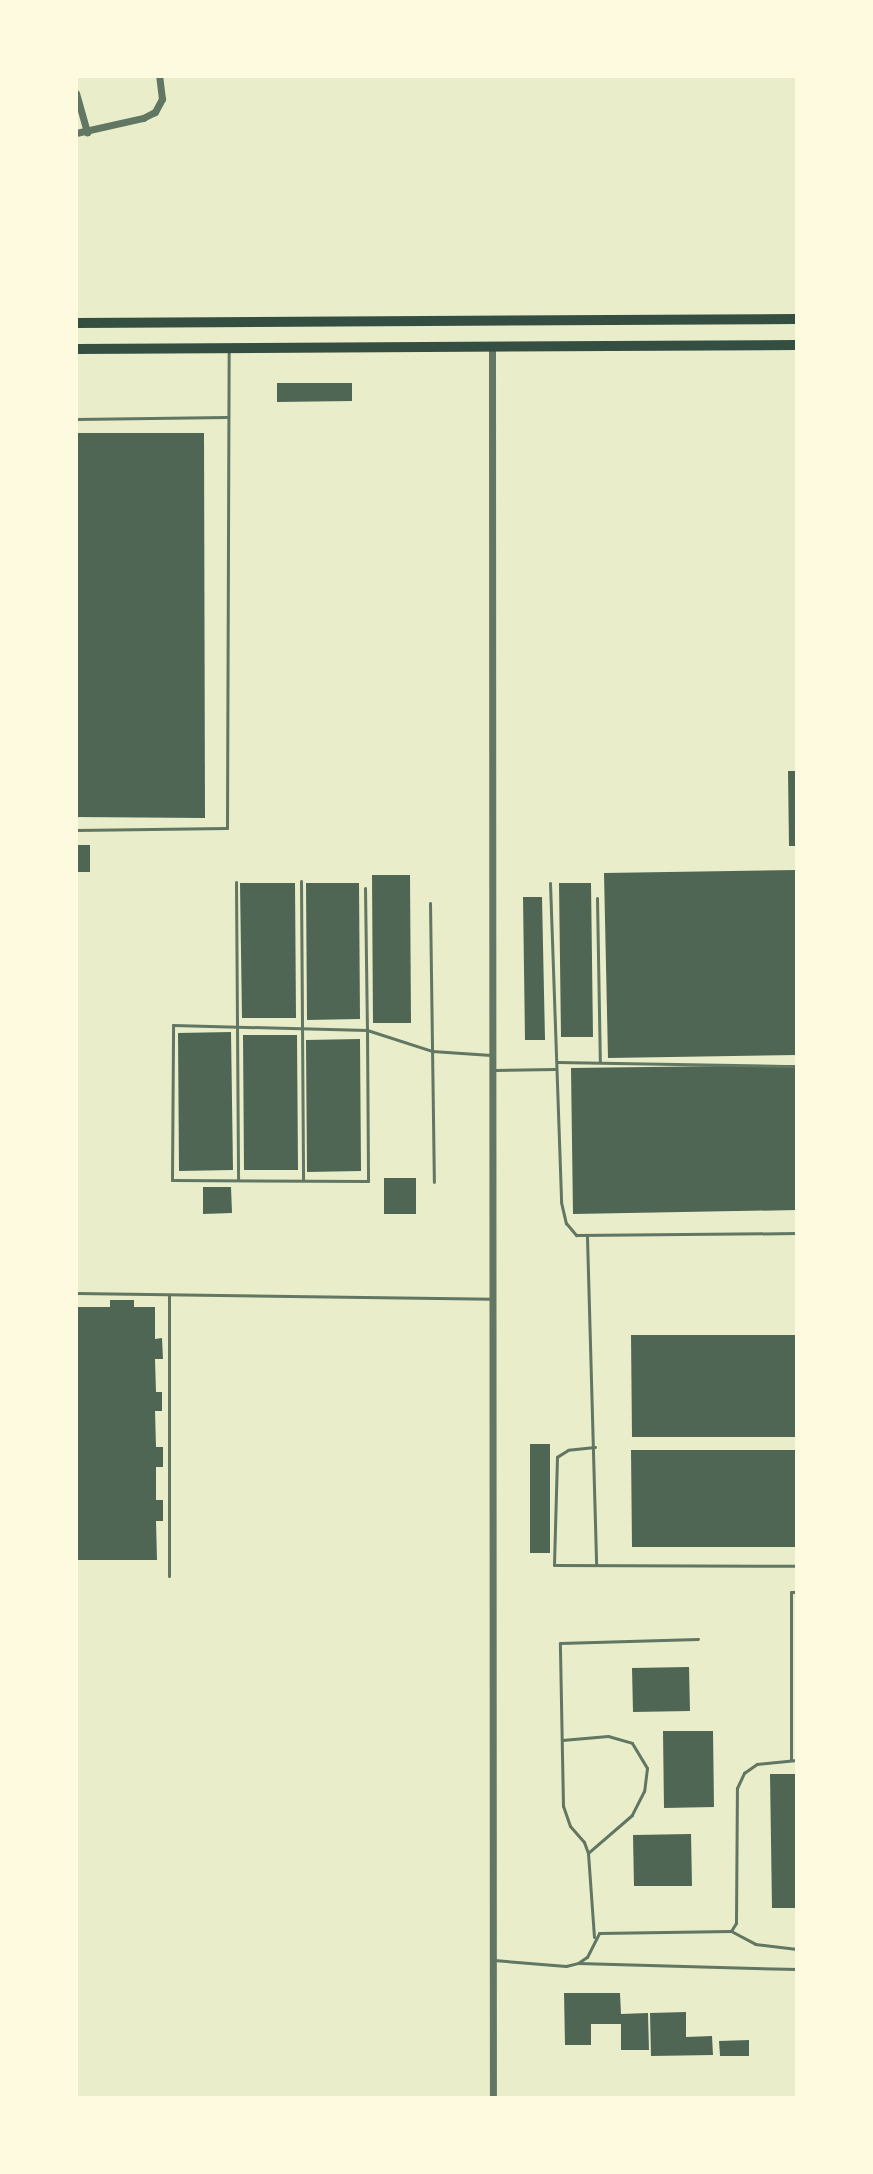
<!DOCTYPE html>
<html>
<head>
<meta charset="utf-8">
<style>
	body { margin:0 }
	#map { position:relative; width:873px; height:2174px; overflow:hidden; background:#e9edc9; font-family:Mulish,sans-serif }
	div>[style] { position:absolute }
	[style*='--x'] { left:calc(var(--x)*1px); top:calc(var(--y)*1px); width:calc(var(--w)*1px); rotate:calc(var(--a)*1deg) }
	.building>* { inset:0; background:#4f6655 }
	.service>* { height:3px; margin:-1.5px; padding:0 1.5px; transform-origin:1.5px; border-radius:1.5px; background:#617663 }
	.minor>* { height:7px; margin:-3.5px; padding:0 3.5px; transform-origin:3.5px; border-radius:3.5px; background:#617663 }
	.secondary>* { height:10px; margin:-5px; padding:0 5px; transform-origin:5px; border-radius:5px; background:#344e41 }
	span { translate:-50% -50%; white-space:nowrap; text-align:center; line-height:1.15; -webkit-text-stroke:8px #fefae0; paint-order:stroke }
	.frame { position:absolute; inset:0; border:78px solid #fefae0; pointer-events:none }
</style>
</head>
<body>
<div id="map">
	<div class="building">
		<i style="clip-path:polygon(277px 383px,352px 383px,352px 401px,277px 402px)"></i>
		<i style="clip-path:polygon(76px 433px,204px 433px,205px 818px,76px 817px)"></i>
		<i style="clip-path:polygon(788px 771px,797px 771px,797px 846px,789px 846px)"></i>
		<i style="clip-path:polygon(76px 845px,90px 845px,90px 872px,76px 872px)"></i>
		<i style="clip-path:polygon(797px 870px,797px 1055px,608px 1058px,604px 873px)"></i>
		<i style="clip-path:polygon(372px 875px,410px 875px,411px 1023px,373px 1023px)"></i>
		<i style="clip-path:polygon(240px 883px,295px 883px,296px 1018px,242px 1018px)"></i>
		<i style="clip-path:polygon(306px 883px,359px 883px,360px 1019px,307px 1020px)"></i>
		<i style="clip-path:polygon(559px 883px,591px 883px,593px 1037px,561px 1037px)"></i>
		<i style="clip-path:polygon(523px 897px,542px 897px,545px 1040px,525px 1040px)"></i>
		<i style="clip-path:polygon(231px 1032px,233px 1170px,179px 1171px,178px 1033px)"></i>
		<i style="clip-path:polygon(243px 1035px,297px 1035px,298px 1170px,244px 1170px)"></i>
		<i style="clip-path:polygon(360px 1039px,361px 1171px,307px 1172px,306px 1040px)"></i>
		<i style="clip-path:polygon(797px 1065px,797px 1210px,573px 1214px,571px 1068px)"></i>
		<i style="clip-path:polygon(384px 1178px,416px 1178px,416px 1214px,384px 1214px)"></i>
		<i style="clip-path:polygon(203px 1187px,231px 1187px,232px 1213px,203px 1214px)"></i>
		<i style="clip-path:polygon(110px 1300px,134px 1300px,134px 1307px,155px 1307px,155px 1339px,162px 1338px,163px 1359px,155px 1359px,156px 1392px,162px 1392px,162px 1411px,155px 1411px,156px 1447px,163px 1447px,163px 1467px,156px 1467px,156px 1500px,163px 1500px,163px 1521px,156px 1521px,157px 1560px,76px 1560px,76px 1307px,110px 1307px)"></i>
		<i style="clip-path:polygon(631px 1335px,797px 1335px,797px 1437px,632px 1437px)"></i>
		<i style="clip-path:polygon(530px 1444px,550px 1444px,550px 1553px,530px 1553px)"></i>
		<i style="clip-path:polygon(631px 1450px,797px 1450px,797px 1547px,632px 1547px)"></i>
		<i style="clip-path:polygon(689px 1667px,690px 1711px,633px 1712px,632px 1668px)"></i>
		<i style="clip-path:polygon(663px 1731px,713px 1731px,714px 1807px,664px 1808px)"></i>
		<i style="clip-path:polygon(770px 1774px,797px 1774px,797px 1908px,772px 1908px)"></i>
		<i style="clip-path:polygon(691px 1834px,692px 1886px,634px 1886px,633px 1835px)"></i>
		<i style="clip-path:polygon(564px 1993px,620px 1993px,621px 2014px,648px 2013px,649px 2050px,621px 2050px,621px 2024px,591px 2024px,591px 2045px,565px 2045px)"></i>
		<i style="clip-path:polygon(686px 2012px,686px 2037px,712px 2036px,713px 2055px,651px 2056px,650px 2013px)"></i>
		<i style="clip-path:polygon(749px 2040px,749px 2056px,720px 2056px,719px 2041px)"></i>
	</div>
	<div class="service">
		<i style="--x:76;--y:419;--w:151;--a:-0.8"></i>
		<i style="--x:76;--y:830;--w:151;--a:-0.8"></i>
		<i style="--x:227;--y:828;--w:477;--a:-89.8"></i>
		<i style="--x:301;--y:881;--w:299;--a:89.6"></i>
		<i style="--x:236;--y:882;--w:298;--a:89.6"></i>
		<i style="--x:550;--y:883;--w:319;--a:88"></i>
		<i style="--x:561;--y:1202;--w:22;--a:77"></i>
		<i style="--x:566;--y:1223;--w:16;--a:50"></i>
		<i style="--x:576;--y:1235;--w:221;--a:-0.5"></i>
		<i style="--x:365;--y:888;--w:142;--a:89.2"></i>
		<i style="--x:367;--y:1030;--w:151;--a:89.6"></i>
		<i style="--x:368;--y:1181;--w:196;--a:-179.7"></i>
		<i style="--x:172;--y:1180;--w:155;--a:-89.6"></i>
		<i style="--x:173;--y:1025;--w:194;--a:1.5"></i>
		<i style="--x:367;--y:1030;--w:68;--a:17.9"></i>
		<i style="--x:432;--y:1051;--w:59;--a:3.9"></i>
		<i style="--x:597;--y:898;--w:164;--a:89"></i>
		<i style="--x:430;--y:903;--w:279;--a:89.2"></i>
		<i style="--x:557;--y:1062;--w:240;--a:1"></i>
		<i style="--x:495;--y:1070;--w:60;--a:-1"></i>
		<i style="--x:587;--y:1237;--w:328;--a:88.4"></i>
		<i style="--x:76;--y:1293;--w:416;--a:0.8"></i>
		<i style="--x:595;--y:1447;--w:27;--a:174"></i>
		<i style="--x:568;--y:1450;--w:13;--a:148"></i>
		<i style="--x:557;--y:1457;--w:108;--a:91.6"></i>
		<i style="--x:554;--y:1565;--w:243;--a:0.2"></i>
		<i style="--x:169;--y:1576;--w:281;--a:-90"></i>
		<i style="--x:562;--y:1740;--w:46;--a:-5"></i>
		<i style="--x:608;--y:1736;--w:25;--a:16"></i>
		<i style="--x:632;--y:1743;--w:29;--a:59"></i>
		<i style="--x:647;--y:1768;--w:23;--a:97"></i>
		<i style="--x:644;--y:1791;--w:27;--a:117"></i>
		<i style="--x:632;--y:1815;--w:58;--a:139.2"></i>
		<i style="--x:791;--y:1759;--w:167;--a:-90"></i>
		<i style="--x:791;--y:1592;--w:6;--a:0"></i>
		<i style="--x:731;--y:1931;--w:27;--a:28"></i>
		<i style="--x:755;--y:1944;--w:42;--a:6.8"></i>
		<i style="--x:594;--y:1937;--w:84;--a:-94.1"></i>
		<i style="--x:588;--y:1853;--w:12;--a:-110"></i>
		<i style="--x:584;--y:1842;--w:21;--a:-131"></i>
		<i style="--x:570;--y:1826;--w:21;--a:-109"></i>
		<i style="--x:563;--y:1806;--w:163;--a:-91.1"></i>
		<i style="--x:560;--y:1643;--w:138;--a:-1.7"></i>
		<i style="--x:493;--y:1960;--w:73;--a:4.7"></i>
		<i style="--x:566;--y:1966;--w:12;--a:-14"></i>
		<i style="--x:578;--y:1963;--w:11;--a:-34"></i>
		<i style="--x:587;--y:1957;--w:27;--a:-63"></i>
		<i style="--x:599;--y:1933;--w:132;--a:-0.9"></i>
		<i style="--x:731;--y:1931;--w:9;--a:-58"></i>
		<i style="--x:736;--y:1923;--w:135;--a:-89.6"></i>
		<i style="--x:737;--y:1788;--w:17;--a:-65"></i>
		<i style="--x:744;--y:1773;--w:16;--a:-35"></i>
		<i style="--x:757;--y:1764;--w:40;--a:-5.7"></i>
		<i style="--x:578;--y:1963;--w:219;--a:1.6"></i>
	</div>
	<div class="minor">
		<i style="--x:76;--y:93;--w:41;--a:74.2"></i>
		<i style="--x:76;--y:133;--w:69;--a:-12.6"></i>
		<i style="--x:143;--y:118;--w:13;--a:-27"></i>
		<i style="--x:155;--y:112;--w:15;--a:-62"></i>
		<i style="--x:162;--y:99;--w:23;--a:-97"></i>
		<i style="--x:492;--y:348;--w:1750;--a:89.97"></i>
	</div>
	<div class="secondary">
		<i style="--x:76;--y:323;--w:721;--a:-0.32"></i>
		<i style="--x:76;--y:349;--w:721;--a:-0.32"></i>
	</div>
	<div class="frame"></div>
</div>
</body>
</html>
